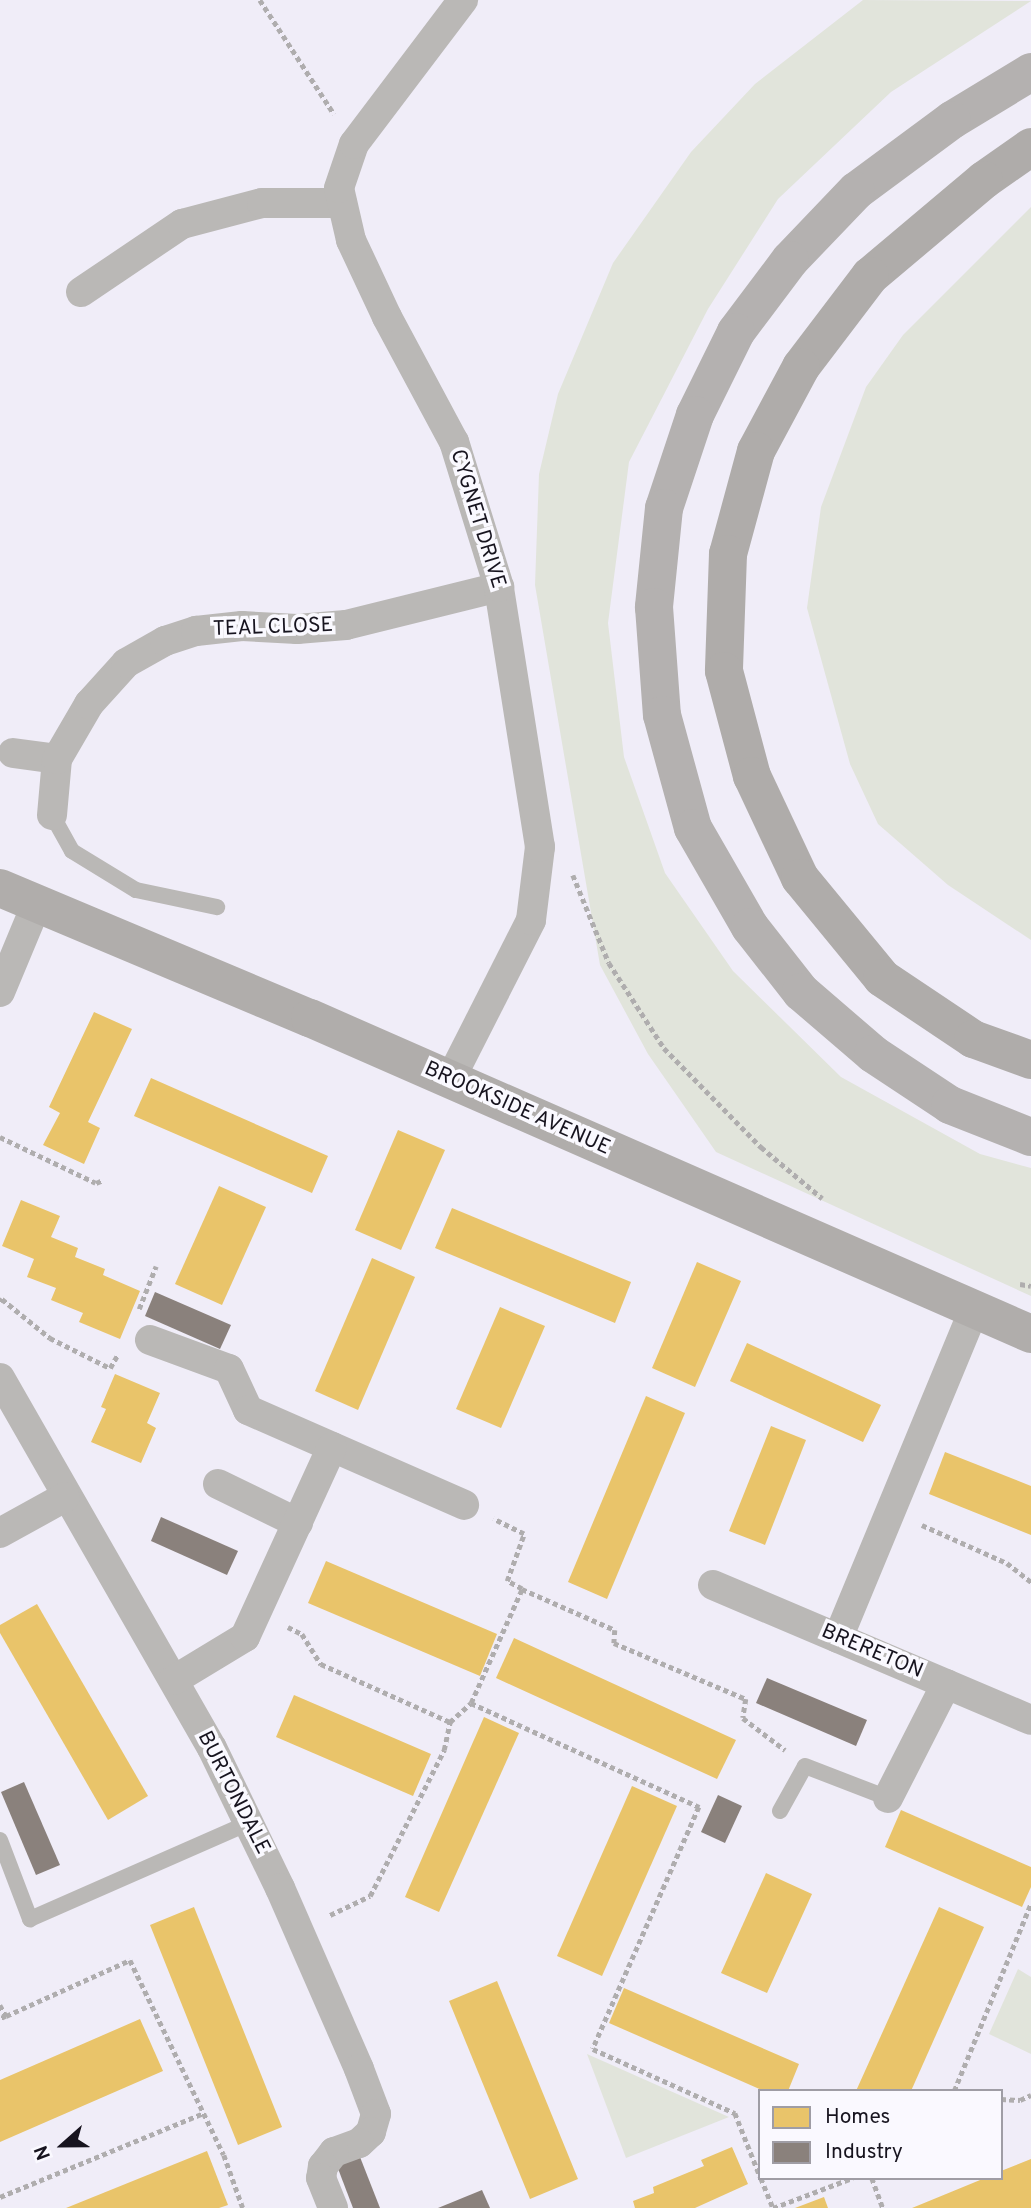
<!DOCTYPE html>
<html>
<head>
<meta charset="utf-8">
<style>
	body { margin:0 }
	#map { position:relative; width:1031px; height:2208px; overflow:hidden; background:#f0edf8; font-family:Overpass,sans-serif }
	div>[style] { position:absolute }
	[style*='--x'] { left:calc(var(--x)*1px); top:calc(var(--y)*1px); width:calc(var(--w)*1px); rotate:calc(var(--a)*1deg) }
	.green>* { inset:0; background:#e1e4db }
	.homes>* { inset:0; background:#e9c46a }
	.industry>* { inset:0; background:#8a817c }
	.path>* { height:4.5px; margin-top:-2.25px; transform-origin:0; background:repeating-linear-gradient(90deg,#afadae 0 5px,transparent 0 8.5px) }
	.lane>* { height:16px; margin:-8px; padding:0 8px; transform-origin:8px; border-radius:8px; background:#bab8b6 }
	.street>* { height:30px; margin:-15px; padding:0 15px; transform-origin:15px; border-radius:15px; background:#bab8b6 }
	.secondary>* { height:38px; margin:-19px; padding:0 19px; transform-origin:19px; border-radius:19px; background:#b0adab }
	.primary>* { height:38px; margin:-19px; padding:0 19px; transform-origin:19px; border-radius:19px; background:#b4b1b0 }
	.highway>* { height:38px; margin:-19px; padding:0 19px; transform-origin:19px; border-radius:19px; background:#afacaa }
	span { translate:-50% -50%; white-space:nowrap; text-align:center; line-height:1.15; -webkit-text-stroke:7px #faf9ff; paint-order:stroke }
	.street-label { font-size:21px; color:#17141f }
	.legend { position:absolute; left:758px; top:2089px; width:245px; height:91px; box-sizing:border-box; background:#faf9ff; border:2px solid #9f9da5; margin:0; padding:9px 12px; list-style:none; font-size:21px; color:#17141f }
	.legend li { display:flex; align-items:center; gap:14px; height:35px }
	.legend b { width:35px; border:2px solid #9f9da5 }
	.north { position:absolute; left:28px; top:2110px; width:70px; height:70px; -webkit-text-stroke:5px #faf9ff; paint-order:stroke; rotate:249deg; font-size:19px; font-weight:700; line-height:28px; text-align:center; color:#17141f }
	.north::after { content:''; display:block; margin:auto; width:24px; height:32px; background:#17141f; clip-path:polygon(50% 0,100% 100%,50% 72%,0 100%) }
</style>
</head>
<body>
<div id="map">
	<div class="green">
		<i style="clip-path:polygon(863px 0,1031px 1px,891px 92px,778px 199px,708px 309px,629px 462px,608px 623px,624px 757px,665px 873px,733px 971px,841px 1077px,980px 1154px,1031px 1168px,1031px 1296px,716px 1152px,648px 1054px,600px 965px,535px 585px,539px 474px,558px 394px,613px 263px,691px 152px,755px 84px)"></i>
		<i style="clip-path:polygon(1031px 207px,1031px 940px,948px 885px,878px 824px,850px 764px,807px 608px,821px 507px,866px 387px,903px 335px)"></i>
		<i style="clip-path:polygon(1018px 1969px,1031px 1977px,1031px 2054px,989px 2034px)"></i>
		<i style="clip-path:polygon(587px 2054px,729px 2117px,626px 2158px)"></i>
	</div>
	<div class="homes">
		<i style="clip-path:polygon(94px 1012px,132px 1029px,88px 1122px,100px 1128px,84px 1164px,43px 1145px,60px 1113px,49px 1107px)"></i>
		<i style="clip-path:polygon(151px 1078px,328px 1156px,312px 1193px,134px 1116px)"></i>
		<i style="clip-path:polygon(398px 1130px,445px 1150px,401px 1250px,355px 1230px)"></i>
		<i style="clip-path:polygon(219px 1186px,266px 1207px,222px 1305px,175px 1284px)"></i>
		<i style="clip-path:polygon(21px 1200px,60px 1216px,51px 1237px,78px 1248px,75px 1257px,105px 1269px,103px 1275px,140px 1291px,120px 1339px,79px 1322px,83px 1313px,51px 1300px,56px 1288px,27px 1277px,34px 1259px,2px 1246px)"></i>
		<i style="clip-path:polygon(452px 1208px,631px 1282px,615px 1323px,435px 1248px)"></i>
		<i style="clip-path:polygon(372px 1258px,415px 1277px,358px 1410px,315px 1391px)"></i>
		<i style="clip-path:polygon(697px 1262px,741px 1281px,695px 1387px,652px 1368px)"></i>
		<i style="clip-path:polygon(500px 1307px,545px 1326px,501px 1428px,456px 1409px)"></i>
		<i style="clip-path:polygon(747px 1343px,881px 1405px,863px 1442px,730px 1381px)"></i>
		<i style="clip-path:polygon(115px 1374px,160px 1393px,147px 1423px,156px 1428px,141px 1463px,91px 1442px,106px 1409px,101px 1407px)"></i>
		<i style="clip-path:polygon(646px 1396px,685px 1413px,607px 1599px,568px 1582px)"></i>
		<i style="clip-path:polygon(771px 1426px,806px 1440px,765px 1545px,729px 1531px)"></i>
		<i style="clip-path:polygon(945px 1452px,1031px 1486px,1031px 1535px,929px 1494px)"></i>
		<i style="clip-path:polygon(326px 1561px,497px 1634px,480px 1676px,308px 1603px)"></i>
		<i style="clip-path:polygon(37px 1604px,148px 1796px,108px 1820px,0 1633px,0 1625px)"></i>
		<i style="clip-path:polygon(514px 1638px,736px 1740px,717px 1779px,496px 1678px)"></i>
		<i style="clip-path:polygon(294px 1695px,431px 1754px,413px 1796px,276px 1737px)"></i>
		<i style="clip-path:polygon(484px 1717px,519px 1733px,439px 1912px,405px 1897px)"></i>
		<i style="clip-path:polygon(632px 1786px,677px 1806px,602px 1976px,557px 1956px)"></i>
		<i style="clip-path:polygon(901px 1810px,1031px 1867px,1031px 1887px,1022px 1907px,885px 1847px)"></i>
		<i style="clip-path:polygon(766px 1873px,812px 1894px,767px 1993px,721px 1973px)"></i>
		<i style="clip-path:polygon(194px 1907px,282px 2127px,238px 2145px,150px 1925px)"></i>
		<i style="clip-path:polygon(939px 1907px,984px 1927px,911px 2091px,856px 2091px)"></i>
		<i style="clip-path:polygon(497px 1981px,578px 2179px,530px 2199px,449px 2001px)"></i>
		<i style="clip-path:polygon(624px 1988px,799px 2064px,788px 2091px,764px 2091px,609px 2023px)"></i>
		<i style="clip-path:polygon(140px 2019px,163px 2071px,0 2142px,0 2080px)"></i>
		<i style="clip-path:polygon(732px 2147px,748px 2184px,695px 2208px,635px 2208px,633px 2201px,654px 2193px,653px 2187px,704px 2166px,701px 2160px)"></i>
		<i style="clip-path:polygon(207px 2151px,228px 2205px,219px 2208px,66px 2208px)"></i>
		<i style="clip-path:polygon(1031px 2159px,1031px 2208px,912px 2208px,985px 2178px,1001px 2178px,1001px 2171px)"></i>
		<i style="clip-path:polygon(824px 2197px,828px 2208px,795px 2208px)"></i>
	</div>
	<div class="industry">
		<i style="clip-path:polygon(155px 1292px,231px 1325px,220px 1349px,145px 1316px)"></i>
		<i style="clip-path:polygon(161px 1517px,238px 1551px,227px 1575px,151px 1541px)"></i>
		<i style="clip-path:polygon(767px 1678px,867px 1720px,856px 1746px,756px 1703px)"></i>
		<i style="clip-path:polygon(24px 1782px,60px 1865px,36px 1875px,1px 1792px)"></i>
		<i style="clip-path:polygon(718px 1795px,742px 1806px,725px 1843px,701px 1832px)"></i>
		<i style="clip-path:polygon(360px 2157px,380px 2208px,353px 2208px,337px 2166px)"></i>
		<i style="clip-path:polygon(482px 2190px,490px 2208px,438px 2208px)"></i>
	</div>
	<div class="path">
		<i style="--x:260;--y:0;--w:136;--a:57"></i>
		<i style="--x:573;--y:875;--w:95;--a:67.8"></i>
		<i style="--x:609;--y:963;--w:101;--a:57.1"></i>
		<i style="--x:664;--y:1048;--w:139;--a:45.6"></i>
		<i style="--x:761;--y:1147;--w:80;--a:39.9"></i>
		<i style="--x:0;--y:1137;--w:106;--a:25.6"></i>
		<i style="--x:96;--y:1183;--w:8;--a:-23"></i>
		<i style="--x:1020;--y:1284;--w:11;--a:10"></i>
		<i style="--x:0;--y:1301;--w:3;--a:-45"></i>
		<i style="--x:2;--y:1299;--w:62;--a:39.1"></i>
		<i style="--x:50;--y:1338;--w:67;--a:26.6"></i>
		<i style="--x:110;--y:1368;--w:16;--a:-60"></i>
		<i style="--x:139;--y:1309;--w:46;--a:-68.4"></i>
		<i style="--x:922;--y:1525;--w:93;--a:24.1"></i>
		<i style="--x:1007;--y:1563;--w:31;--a:38"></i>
		<i style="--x:522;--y:1589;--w:102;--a:23.8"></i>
		<i style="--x:615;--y:1630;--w:13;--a:94"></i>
		<i style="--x:614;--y:1643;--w:143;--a:23"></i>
		<i style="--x:746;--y:1699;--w:19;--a:99"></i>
		<i style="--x:743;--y:1718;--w:53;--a:37.3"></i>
		<i style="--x:288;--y:1627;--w:16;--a:27"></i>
		<i style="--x:302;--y:1634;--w:36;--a:58"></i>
		<i style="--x:321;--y:1664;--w:141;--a:24.2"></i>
		<i style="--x:450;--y:1722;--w:28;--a:-42"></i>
		<i style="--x:471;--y:1703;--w:125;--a:-65.9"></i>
		<i style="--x:522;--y:1589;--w:17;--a:-152"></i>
		<i style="--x:507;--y:1581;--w:50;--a:-70.1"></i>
		<i style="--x:524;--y:1534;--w:34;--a:-154"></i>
		<i style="--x:471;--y:1703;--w:251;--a:24.5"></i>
		<i style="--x:699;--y:1807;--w:264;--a:113.7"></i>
		<i style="--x:593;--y:2049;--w:156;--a:24.3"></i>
		<i style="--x:735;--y:2113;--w:68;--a:68.4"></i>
		<i style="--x:330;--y:1915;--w:44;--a:-25.4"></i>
		<i style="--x:370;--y:1896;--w:164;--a:-63.1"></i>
		<i style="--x:444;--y:1750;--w:29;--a:-78"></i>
		<i style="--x:0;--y:2005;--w:13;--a:61"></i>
		<i style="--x:6;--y:2016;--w:7;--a:153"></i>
		<i style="--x:6;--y:2016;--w:136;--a:-24.3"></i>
		<i style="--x:130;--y:1960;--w:216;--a:64.3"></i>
		<i style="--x:224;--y:2155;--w:56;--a:70.3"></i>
		<i style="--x:954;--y:2091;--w:203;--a:-67.7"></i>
		<i style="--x:1001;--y:2099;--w:19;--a:3"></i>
		<i style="--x:1020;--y:2100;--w:12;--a:-24"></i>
		<i style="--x:761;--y:2178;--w:32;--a:68"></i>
		<i style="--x:872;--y:2178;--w:32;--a:70"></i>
		<i style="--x:0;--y:2197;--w:221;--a:-22.4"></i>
		<i style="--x:773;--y:2208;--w:85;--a:-20.8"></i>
	</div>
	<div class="lane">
		<i style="--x:52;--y:815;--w:41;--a:60.9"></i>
		<i style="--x:72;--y:851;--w:75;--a:31.4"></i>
		<i style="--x:136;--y:890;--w:83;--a:11.9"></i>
		<i style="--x:780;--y:1811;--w:51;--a:-60.9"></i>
		<i style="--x:805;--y:1766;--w:89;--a:21.1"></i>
		<i style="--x:0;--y:1840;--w:85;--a:69.2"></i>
		<i style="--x:30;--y:1919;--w:239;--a:-23.7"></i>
	</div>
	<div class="street">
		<i style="--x:81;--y:292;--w:122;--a:-34"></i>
		<i style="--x:182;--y:224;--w:83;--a:-14.7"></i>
		<i style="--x:262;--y:203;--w:80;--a:0"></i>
		<i style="--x:13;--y:753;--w:44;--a:7.8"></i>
		<i style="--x:52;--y:815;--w:56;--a:-84.9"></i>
		<i style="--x:57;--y:759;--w:64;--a:-59.8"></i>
		<i style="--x:89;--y:704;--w:55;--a:-47.9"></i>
		<i style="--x:126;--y:663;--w:45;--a:-29.4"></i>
		<i style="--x:165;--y:641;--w:33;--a:-18"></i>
		<i style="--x:196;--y:631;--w:46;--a:-6.2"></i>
		<i style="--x:242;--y:626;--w:55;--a:3.1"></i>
		<i style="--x:297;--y:629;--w:49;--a:-4.7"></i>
		<i style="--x:346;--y:625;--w:158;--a:-13.9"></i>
		<i style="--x:0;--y:992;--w:96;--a:-67.4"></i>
		<i style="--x:450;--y:1080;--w:179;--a:-63.1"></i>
		<i style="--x:531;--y:920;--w:74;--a:-83"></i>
		<i style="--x:540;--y:847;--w:263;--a:-99"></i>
		<i style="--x:499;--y:587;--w:152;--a:-107.2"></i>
		<i style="--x:454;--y:442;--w:142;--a:-118.2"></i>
		<i style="--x:387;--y:317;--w:85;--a:-115.1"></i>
		<i style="--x:351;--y:240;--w:53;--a:-103"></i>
		<i style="--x:339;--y:188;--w:46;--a:-71.2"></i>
		<i style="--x:354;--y:144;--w:181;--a:-52.9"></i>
		<i style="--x:150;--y:1340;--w:84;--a:20.2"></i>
		<i style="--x:229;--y:1369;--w:45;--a:65.1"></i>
		<i style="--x:248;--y:1410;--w:236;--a:23.7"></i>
		<i style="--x:0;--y:1378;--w:426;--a:60.2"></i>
		<i style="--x:212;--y:1748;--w:156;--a:64.1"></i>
		<i style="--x:280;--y:1888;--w:197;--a:66.4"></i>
		<i style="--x:359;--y:2069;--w:48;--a:69.3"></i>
		<i style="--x:376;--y:2114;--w:19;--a:106"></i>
		<i style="--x:371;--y:2132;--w:16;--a:137"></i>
		<i style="--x:359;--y:2143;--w:27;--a:160"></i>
		<i style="--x:334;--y:2152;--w:18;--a:128"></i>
		<i style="--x:323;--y:2166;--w:12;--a:99"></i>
		<i style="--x:321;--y:2178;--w:32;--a:68"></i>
		<i style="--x:218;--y:1484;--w:89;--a:26"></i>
		<i style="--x:0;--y:1533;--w:74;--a:-29"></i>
		<i style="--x:713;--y:1585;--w:345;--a:23"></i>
		<i style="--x:838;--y:1638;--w:356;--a:-67.5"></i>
		<i style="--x:174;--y:1680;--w:83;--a:-31.2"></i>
		<i style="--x:245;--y:1637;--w:209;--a:-65.4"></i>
		<i style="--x:888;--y:1798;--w:128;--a:-63"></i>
	</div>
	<div class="secondary">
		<i style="--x:0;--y:888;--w:336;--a:22.8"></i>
		<i style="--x:310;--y:1018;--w:787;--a:23.67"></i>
	</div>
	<div class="primary">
		<i style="--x:1031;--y:72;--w:92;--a:148.7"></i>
		<i style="--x:952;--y:120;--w:119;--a:143.5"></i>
		<i style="--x:856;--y:191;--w:95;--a:133.7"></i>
		<i style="--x:790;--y:260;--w:90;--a:126.9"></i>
		<i style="--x:736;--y:332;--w:93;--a:116.3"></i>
		<i style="--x:695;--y:415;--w:98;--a:108.4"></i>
		<i style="--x:664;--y:508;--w:100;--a:95.8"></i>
		<i style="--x:654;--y:607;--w:108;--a:85.8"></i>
		<i style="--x:662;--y:715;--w:117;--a:74.7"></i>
		<i style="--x:693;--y:828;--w:114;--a:60.1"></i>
		<i style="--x:750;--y:927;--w:83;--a:51.9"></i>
		<i style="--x:801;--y:992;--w:95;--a:40.7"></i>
		<i style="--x:873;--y:1054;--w:92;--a:33.5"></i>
		<i style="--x:950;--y:1105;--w:87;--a:21.6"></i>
	</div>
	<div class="highway">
		<i style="--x:1031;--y:147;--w:57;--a:144.9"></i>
		<i style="--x:984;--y:180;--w:149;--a:139.9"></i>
		<i style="--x:870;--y:276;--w:114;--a:127.2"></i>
		<i style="--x:801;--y:367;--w:95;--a:118.2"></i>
		<i style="--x:756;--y:451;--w:107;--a:105.2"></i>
		<i style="--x:728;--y:554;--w:117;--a:92"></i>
		<i style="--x:724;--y:671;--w:109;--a:75.1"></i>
		<i style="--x:752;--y:776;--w:113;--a:64.8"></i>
		<i style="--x:800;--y:878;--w:129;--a:50.6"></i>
		<i style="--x:882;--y:978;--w:110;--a:33.8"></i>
		<i style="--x:973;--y:1039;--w:62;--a:19.9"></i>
	</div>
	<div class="street-label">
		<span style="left:477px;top:519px;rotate:73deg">CYGNET DRIVE</span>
		<span style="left:273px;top:628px;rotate:-2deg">TEAL CLOSE</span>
		<span style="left:517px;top:1109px;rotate:24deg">BROOKSIDE AVENUE</span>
		<span style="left:872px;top:1652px;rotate:23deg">BRERETON</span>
		<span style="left:233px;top:1793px;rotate:63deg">BURTONDALE</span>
	</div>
	<ul class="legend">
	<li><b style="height:19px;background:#e9c46a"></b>Homes</li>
	<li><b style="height:19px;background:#8a817c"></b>Industry</li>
	</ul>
	<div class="north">N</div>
</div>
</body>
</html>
